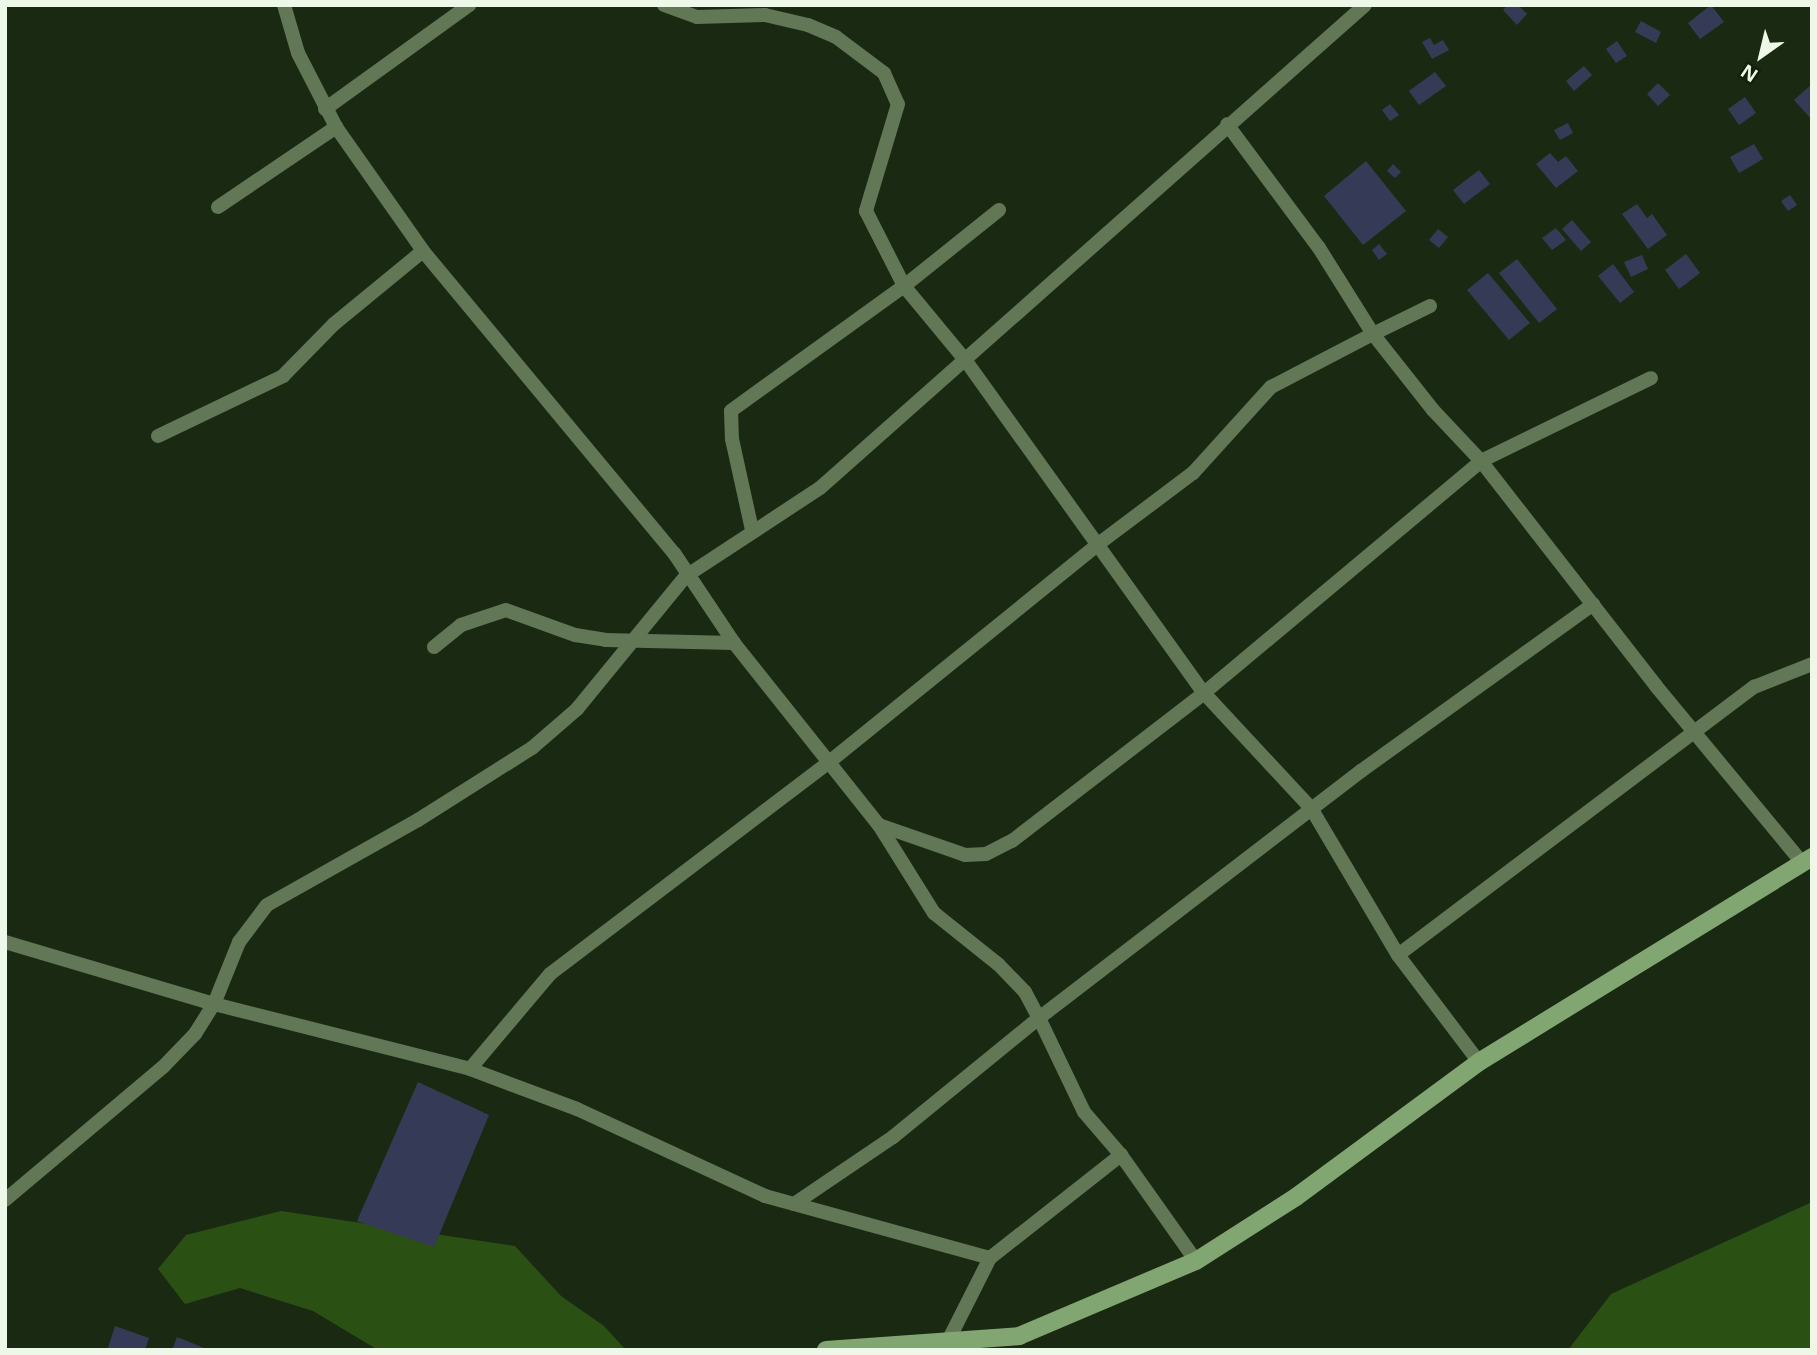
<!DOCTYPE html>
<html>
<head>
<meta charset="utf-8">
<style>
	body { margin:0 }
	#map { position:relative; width:1817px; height:1355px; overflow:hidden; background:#1a2a12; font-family:"Noto Sans",sans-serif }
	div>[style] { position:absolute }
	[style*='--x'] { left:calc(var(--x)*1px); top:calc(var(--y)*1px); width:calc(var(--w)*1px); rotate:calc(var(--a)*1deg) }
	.green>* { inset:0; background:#2a5013 }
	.building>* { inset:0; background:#353b56 }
	.street>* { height:14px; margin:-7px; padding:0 7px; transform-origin:7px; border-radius:7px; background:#617756 }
	.secondary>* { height:18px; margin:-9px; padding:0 9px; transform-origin:9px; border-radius:9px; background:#82a671 }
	span { translate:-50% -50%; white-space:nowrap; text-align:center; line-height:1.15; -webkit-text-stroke:5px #112109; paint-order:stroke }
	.frame { position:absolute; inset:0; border:7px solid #edf8e8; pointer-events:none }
	.north { position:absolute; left:1726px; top:21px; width:70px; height:70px; -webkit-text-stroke:5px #112109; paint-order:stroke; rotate:214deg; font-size:19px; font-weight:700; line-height:28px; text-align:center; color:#edf8e8 }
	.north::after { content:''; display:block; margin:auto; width:24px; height:32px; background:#edf8e8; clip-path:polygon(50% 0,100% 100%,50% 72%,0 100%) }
</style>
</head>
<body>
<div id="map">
	<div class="green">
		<i style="clip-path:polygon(1812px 1202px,1812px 1350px,1568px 1350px,1611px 1294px)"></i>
		<i style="clip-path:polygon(281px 1211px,515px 1246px,561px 1296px,604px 1326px,626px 1350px,378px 1350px,313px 1311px,240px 1288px,185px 1304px,158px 1269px,186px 1235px)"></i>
	</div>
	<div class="building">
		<i style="clip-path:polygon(1508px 5px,1518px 5px,1527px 14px,1517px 25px,1503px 10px)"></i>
		<i style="clip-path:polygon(1711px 5px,1724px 22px,1700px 39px,1688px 23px)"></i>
		<i style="clip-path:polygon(1641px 21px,1661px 32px,1656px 43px,1635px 32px)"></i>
		<i style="clip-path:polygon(1430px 38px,1434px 45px,1443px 40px,1449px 50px,1432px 59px,1422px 42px)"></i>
		<i style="clip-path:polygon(1617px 41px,1627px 56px,1616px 63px,1606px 49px)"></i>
		<i style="clip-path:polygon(1584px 66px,1592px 75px,1574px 91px,1566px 81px)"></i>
		<i style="clip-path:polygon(1435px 72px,1446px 86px,1419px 105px,1409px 91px)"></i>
		<i style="clip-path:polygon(1658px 83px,1670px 95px,1658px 106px,1647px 94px)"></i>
		<i style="clip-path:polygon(1812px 84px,1812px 120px,1794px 100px)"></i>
		<i style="clip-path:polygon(1745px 97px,1756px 113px,1739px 125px,1728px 109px)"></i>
		<i style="clip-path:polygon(1390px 104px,1399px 115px,1390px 121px,1382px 110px)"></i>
		<i style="clip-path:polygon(1568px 123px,1573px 133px,1560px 140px,1554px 130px)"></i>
		<i style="clip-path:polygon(1754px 144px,1763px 159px,1739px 173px,1730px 157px)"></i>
		<i style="clip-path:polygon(1550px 153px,1558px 162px,1566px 156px,1578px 171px,1556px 188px,1536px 164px)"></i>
		<i style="clip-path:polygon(1366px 161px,1406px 211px,1363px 245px,1324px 196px)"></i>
		<i style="clip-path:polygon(1393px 164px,1401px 172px,1395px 178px,1387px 171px)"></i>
		<i style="clip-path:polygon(1479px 170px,1490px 184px,1464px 204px,1453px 190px)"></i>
		<i style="clip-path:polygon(1790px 195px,1797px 205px,1788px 211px,1781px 201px)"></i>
		<i style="clip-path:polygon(1637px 204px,1647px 218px,1652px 214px,1667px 235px,1648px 249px,1622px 214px)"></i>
		<i style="clip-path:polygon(1572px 220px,1591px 242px,1581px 251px,1562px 229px)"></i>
		<i style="clip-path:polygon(1556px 228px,1566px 240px,1552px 250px,1542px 238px)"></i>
		<i style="clip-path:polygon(1438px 229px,1448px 237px,1439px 248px,1429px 240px)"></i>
		<i style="clip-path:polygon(1379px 244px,1387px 254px,1379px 260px,1372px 250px)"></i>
		<i style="clip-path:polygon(1686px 254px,1700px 273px,1679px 289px,1665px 270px)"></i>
		<i style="clip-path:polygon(1642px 255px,1648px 269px,1631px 277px,1624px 262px)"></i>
		<i style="clip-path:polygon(1517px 259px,1557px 309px,1539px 323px,1499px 273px)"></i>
		<i style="clip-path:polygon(1613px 264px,1634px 292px,1620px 303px,1598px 276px)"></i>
		<i style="clip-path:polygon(1488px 273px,1530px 323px,1509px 340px,1467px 290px)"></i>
		<i style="clip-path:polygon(418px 1082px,489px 1115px,434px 1247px,357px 1221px)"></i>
		<i style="clip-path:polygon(115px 1326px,149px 1338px,145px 1350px,108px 1348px)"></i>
		<i style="clip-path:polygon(177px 1337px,209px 1350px,172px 1350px)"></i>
	</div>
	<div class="street">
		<i style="--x:284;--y:5;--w:50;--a:73.7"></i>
		<i style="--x:298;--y:53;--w:83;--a:62.8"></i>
		<i style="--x:664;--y:5;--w:35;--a:20"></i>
		<i style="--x:697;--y:17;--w:68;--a:-1.7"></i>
		<i style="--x:765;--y:15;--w:44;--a:13.1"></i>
		<i style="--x:808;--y:25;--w:30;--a:23"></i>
		<i style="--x:836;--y:37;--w:60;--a:36.9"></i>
		<i style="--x:884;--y:73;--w:34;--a:66"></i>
		<i style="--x:898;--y:104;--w:112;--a:106.7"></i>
		<i style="--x:866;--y:211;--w:84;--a:63.1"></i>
		<i style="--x:904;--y:286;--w:213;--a:144.2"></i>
		<i style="--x:731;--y:411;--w:28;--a:88"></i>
		<i style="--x:732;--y:439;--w:93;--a:77.6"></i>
		<i style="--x:325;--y:109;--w:178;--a:-35.8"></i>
		<i style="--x:218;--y:207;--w:143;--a:-34.1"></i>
		<i style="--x:336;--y:127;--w:151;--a:54.9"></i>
		<i style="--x:423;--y:251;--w:393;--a:50.3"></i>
		<i style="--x:674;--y:553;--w:108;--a:56.3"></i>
		<i style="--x:734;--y:643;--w:233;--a:51.5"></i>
		<i style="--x:879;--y:825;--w:104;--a:58"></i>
		<i style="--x:934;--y:913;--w:82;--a:38.6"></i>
		<i style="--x:998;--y:964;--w:39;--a:46"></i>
		<i style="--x:1025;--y:992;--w:30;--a:62"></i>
		<i style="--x:1039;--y:1018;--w:406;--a:-37.5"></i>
		<i style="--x:1361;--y:771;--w:286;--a:-35.7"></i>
		<i style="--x:999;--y:210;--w:122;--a:141.3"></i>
		<i style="--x:904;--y:286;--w:97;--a:50.4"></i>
		<i style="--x:966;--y:361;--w:408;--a:54.4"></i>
		<i style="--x:1204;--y:693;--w:157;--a:47.1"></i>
		<i style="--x:1311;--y:808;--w:171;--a:59.4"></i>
		<i style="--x:1398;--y:955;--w:134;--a:52.9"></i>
		<i style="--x:1430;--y:306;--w:64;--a:153.8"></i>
		<i style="--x:1373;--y:334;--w:97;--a:51.7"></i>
		<i style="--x:1433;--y:410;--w:70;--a:46.7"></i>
		<i style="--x:1481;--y:461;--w:285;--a:52.1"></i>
		<i style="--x:1656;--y:686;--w:231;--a:50.4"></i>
		<i style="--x:158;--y:436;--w:139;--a:-25.6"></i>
		<i style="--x:283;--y:376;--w:73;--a:-45.6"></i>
		<i style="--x:334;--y:324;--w:115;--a:-39.4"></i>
		<i style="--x:434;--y:647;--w:35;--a:-39"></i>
		<i style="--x:461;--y:625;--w:47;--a:-18.4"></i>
		<i style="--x:506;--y:610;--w:73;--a:19.9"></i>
		<i style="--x:575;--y:635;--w:30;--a:9"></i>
		<i style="--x:605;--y:640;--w:129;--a:1.3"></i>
		<i style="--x:879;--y:825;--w:91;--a:19.2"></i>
		<i style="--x:965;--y:855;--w:21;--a:-3"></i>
		<i style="--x:986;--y:854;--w:29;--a:-27"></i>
		<i style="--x:1012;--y:841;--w:242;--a:-37.6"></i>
		<i style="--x:1204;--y:693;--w:361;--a:-39.9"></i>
		<i style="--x:1481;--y:461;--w:189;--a:-26"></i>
		<i style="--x:5;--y:942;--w:218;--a:16.5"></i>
		<i style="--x:214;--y:1004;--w:264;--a:14.2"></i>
		<i style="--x:470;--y:1069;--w:114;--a:20.5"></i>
		<i style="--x:577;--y:1109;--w:207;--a:24.8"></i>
		<i style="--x:765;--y:1196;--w:233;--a:15.4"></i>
		<i style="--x:1398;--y:955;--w:446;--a:-37"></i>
		<i style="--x:1754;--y:687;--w:62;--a:-21.6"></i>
		<i style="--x:470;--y:1069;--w:124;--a:-49.9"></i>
		<i style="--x:550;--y:974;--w:349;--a:-37.2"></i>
		<i style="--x:828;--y:763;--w:346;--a:-39"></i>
		<i style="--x:1097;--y:545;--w:120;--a:-36.9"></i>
		<i style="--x:1193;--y:473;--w:116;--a:-47.8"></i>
		<i style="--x:1271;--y:387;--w:115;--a:-27.5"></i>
		<i style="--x:1373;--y:334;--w:102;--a:-122.1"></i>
		<i style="--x:1319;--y:248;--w:154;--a:-126.6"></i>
		<i style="--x:5;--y:1200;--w:207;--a:-40.1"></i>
		<i style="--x:163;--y:1067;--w:46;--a:-45.9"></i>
		<i style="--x:195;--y:1034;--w:36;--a:-58"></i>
		<i style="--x:214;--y:1004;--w:67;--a:-68"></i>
		<i style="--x:239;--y:942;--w:46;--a:-52.9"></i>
		<i style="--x:267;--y:905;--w:173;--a:-29.4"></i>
		<i style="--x:418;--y:820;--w:135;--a:-32.3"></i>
		<i style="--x:532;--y:748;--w:60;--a:-40.9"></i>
		<i style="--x:577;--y:709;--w:172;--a:-50.7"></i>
		<i style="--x:686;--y:576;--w:160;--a:-33.3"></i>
		<i style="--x:820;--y:488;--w:728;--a:-41.55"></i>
		<i style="--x:794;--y:1204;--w:120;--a:-34.1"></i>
		<i style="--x:893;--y:1137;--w:188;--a:-39.2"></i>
		<i style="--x:1039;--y:1018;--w:104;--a:64.4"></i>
		<i style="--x:1084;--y:1112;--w:57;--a:49.3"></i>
		<i style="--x:1121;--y:1155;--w:130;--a:54.7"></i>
		<i style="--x:947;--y:1343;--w:95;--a:-63.2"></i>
		<i style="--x:990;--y:1258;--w:167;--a:-38.2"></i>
	</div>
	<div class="secondary">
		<i style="--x:826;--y:1350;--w:194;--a:-4.1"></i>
		<i style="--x:1019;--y:1336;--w:192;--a:-23"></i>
		<i style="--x:1196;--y:1261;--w:119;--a:-32.6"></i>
		<i style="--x:1296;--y:1197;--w:227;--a:-36.4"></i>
		<i style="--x:1479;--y:1062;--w:391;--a:-31.6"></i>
	</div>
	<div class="frame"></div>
	<div class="north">N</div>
</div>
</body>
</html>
